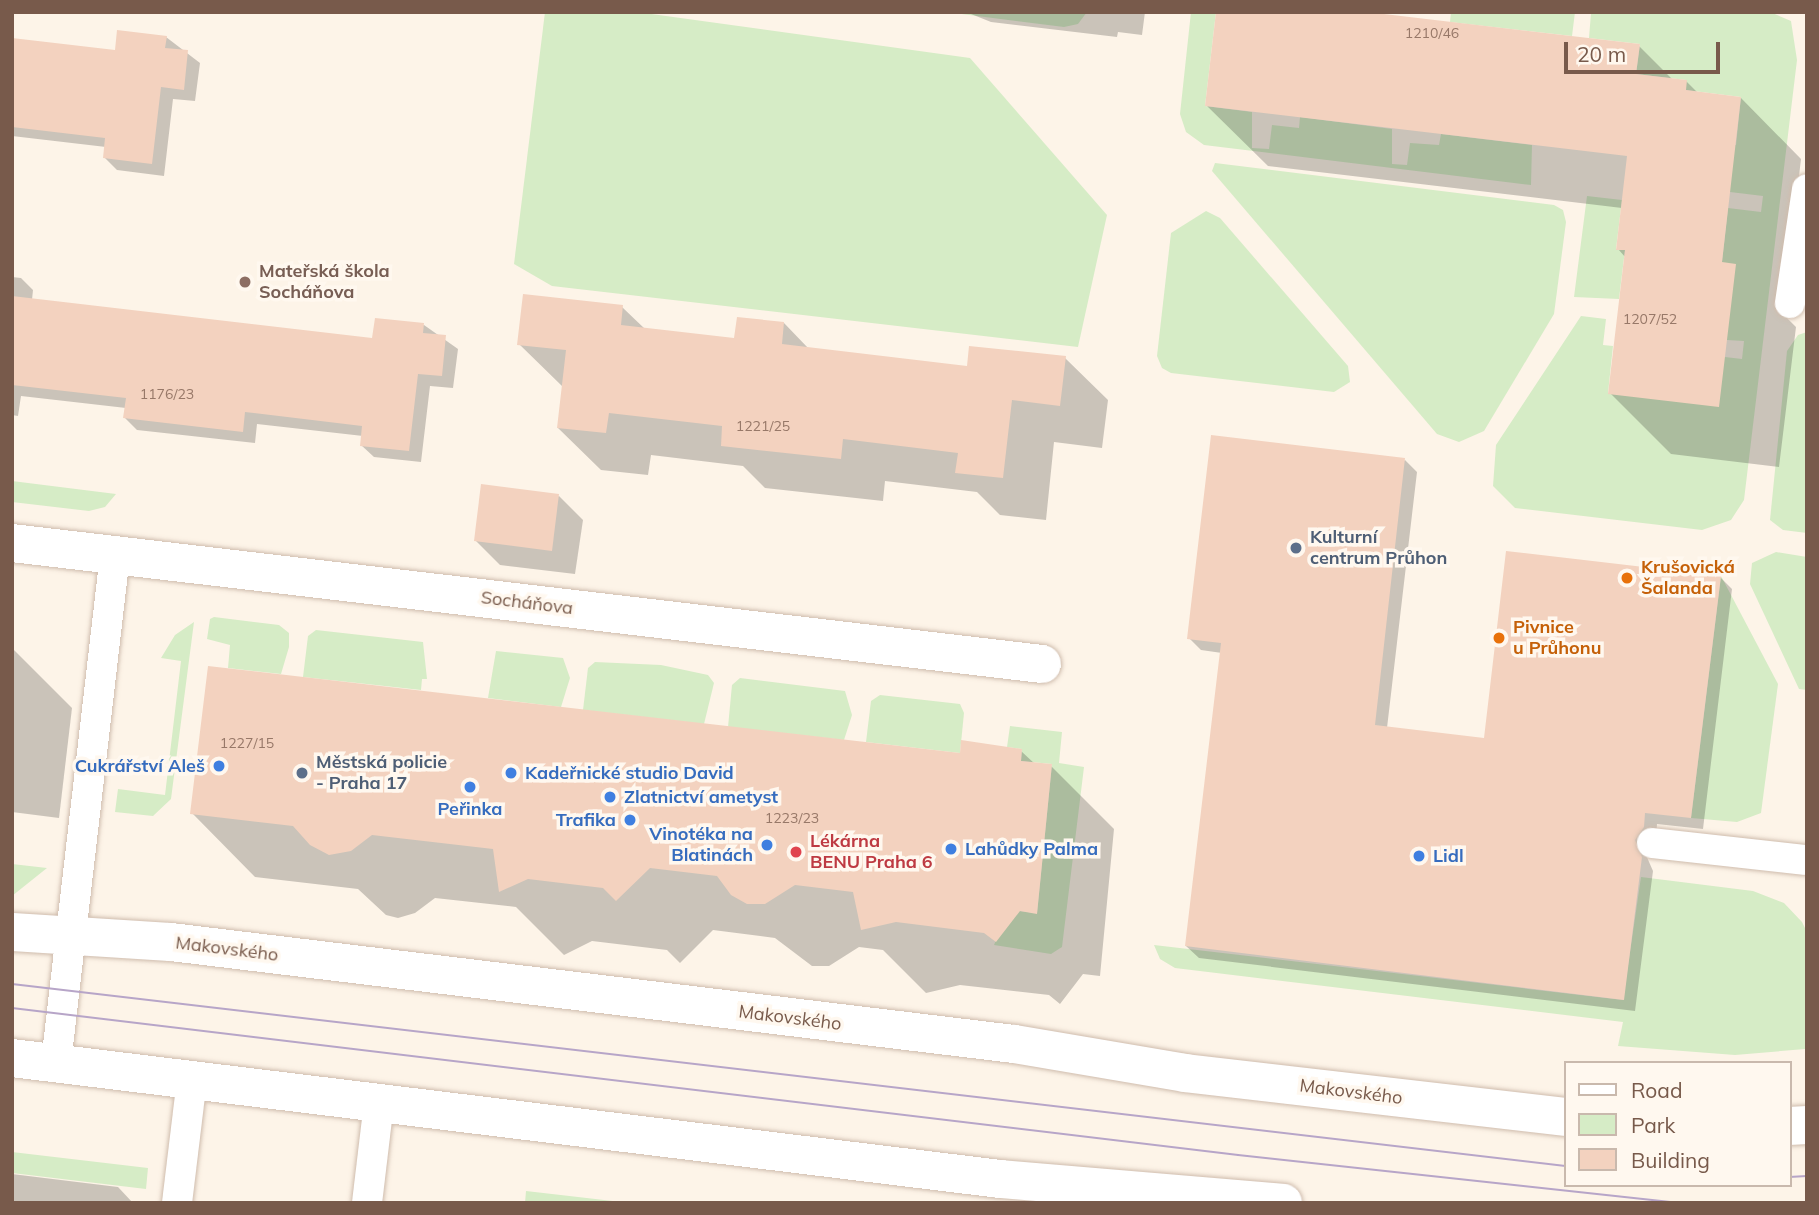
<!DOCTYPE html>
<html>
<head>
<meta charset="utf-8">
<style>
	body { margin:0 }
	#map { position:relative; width:1819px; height:1215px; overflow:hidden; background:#fdf4e8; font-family:Mulish,sans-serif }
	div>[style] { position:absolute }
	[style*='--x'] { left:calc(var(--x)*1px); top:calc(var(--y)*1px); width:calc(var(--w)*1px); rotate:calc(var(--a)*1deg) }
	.green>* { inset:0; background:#d6ecc6 }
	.shadow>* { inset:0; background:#0003 }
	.building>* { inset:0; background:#f3d2bf }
	.roads { filter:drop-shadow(0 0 2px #cfbcad) drop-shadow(0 0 2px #cfbcad) }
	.lane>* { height:30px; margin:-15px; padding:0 15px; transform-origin:15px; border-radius:15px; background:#fff }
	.street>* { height:38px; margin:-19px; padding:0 19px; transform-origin:19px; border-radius:19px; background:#fff }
	.secondary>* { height:38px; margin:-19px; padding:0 19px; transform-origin:19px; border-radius:19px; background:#fff }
	.tram>* { height:2px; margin:-1px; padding:0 1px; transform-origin:1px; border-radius:1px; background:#b7a5c8 }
	.dots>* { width:19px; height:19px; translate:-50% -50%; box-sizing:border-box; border:4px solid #fff8ef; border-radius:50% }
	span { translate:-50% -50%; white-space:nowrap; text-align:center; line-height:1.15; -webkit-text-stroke:7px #fff8ef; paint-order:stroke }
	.number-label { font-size:14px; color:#977868 }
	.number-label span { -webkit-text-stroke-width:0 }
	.education-label { font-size:18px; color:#785e54; font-weight:700 }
	.left { translate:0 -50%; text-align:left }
	.service-label { font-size:18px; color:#4e5e75; font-weight:700 }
	.food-label { font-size:18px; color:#c56008; font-weight:700 }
	.street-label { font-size:18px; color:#785a4b }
	.shop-label { font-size:18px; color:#366cbe; font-weight:700 }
	.right { translate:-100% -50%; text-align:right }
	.health-label { font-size:18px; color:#be3a42; font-weight:700 }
	.frame { position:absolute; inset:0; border:14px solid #785a4b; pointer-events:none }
	.legend { position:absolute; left:1564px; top:1061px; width:228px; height:126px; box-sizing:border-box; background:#fff8ef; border:2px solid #c9b9ad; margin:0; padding:9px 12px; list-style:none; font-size:21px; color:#785a4b }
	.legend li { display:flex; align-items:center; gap:14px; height:35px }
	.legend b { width:35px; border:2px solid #c9b9ad }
	.scale { position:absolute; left:1564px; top:42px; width:156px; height:32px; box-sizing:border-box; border:4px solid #785a4b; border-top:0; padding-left:9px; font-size:21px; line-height:24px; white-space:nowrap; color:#785a4b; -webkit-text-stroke:5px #fff8ef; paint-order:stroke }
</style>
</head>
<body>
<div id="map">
	<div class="green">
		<i style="clip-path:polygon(545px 12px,637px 12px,970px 58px,1107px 215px,1078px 347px,552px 286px,514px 264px)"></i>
		<i style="clip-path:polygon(946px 12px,1087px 12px,1078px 24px,1064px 27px)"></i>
		<i style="clip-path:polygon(1191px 12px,1216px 12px,1205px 106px,1252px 112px,1252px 148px,1269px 149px,1272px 125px,1299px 128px,1300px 117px,1392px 129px,1392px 164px,1407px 165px,1410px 143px,1439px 145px,1441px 134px,1532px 145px,1531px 185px,1204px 145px,1186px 132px,1180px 114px)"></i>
		<i style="clip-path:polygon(1451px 12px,1575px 12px,1572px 36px,1450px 22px)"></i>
		<i style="clip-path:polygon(1588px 12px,1770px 12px,1791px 21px,1797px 60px,1744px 500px,1731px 520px,1702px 530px,1515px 508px,1493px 486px,1496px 445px,1581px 316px,1606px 319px,1603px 345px,1613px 346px,1608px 393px,1725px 357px,1742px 359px,1744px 341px,1727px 340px,1722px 262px,1728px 208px,1761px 212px,1763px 196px,1730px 192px,1727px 145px,1736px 145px,1741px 97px,1686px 90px,1686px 80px,1636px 74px,1640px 44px,1589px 38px,1591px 13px)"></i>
		<i style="clip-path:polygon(1215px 163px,1554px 205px,1563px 210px,1566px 222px,1554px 314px,1484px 431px,1459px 442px,1437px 434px,1212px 171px)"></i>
		<i style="clip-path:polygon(1587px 196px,1622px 200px,1616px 249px,1625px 250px,1619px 299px,1574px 297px)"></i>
		<i style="clip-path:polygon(1206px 211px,1220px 218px,1348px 366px,1350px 382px,1334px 392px,1171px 373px,1162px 368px,1157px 356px,1171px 233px)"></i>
		<i style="clip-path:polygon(1807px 332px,1807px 533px,1783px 530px,1770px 520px,1787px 351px,1798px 335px)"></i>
		<i style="clip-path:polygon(12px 481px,116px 494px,105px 507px,89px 511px,12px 502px)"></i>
		<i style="clip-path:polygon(1776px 552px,1807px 557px,1807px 690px,1799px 689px,1750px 584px,1752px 563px)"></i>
		<i style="clip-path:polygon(1721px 576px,1778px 684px,1761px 813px,1737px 822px,1691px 818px)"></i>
		<i style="clip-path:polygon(214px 617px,279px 625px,289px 633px,289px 647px,281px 674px,228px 668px,230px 645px,207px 639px,210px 619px)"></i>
		<i style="clip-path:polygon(194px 622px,171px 799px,153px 816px,115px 812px,118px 789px,165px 795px,181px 661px,161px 658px,175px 635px)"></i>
		<i style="clip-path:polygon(316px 630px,423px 642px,427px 679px,422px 679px,421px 690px,303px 677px,308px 636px)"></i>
		<i style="clip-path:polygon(496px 651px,563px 658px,570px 678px,561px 707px,488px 698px)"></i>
		<i style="clip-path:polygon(595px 662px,661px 665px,708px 675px,714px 683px,704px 724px,583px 710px,588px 668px)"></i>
		<i style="clip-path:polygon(740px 678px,845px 691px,852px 715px,844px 740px,728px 727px,732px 685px)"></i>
		<i style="clip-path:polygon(880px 695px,960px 704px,964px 713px,960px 753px,866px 742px,871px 701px)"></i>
		<i style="clip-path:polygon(1010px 726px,1062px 732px,1059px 763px,1084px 767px,1062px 947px,1051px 954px,994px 945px,1008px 910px,1037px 913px,1052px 764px,1021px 761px,1022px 749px,1007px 747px)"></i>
		<i style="clip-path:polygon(12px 864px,47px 868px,12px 896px)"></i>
		<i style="clip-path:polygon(1641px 877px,1753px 891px,1784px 903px,1802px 922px,1807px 932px,1805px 1049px,1735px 1055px,1618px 1046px,1623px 1022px,1175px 968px,1160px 959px,1154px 945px,1623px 1000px)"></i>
		<i style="clip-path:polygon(12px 1152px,148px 1168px,146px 1189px,12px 1173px)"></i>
		<i style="clip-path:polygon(526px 1191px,630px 1203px,525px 1203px)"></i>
	</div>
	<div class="shadow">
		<i style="clip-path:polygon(966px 12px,1145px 12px,1142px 35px,1118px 32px,1117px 37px,991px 22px)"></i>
		<i style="clip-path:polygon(166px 37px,200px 63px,195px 101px,173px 99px,164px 176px,117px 170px,105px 158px,106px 147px,12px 136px,12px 40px,117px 52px)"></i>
		<i style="clip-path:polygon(1639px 46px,1673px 80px,1686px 81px,1698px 93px,1741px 98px,1801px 159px,1783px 314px,1796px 327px,1779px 467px,1671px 454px,1610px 393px,1626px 258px,1618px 249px,1622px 208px,1268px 166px,1207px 106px)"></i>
		<i style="clip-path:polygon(12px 277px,21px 278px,33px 290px,32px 300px,374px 340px,424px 325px,458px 349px,453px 388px,430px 386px,421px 462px,374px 457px,361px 445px,363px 436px,257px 424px,255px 443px,137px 430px,125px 418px,126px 408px,21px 396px,18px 416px,12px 415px)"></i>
		<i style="clip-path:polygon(622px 307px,645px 329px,735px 340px,784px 323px,809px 349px,969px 368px,1065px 358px,1108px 400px,1102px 448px,1054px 442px,1046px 520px,1000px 515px,977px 492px,885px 481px,883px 501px,765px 488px,743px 466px,651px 455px,648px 475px,601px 470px,558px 428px,563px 387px,519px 344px)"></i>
		<i style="clip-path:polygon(1405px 460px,1417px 472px,1387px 728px,1485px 740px,1720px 577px,1732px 589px,1703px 829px,1657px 824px,1656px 840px,1646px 855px,1653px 871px,1635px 1011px,1199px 958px,1186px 946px,1222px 653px,1201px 650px,1189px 638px)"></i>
		<i style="clip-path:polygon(559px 496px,583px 520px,575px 574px,500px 565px,476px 541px)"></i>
		<i style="clip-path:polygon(12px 648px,72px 708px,59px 818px,12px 812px)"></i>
		<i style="clip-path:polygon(1021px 751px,1035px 764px,1051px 766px,1114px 829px,1100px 976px,1083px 974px,1060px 1004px,1049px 995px,960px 985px,926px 993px,883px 950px,859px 947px,829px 966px,812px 966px,775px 938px,713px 930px,680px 963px,667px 950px,592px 941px,564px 955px,516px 907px,435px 898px,415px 913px,398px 918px,386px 915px,358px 889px,255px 877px,192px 813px)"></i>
		<i style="clip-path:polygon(12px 1174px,118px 1187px,133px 1203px,12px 1203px)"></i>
	</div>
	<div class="building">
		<i style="clip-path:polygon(1216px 12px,1367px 12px,1640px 44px,1636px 74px,1687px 80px,1686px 90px,1741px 97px,1722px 262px,1736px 264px,1719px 407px,1608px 394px,1625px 250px,1616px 250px,1627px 156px,1205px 106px)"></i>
		<i style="clip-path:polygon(117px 30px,167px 36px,165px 48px,188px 50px,184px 90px,161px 87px,152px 164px,103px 158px,105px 138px,12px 127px,12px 38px,115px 50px)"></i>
		<i style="clip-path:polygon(523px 294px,623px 305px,621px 325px,734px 338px,737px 317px,784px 322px,782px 344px,967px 366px,969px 346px,1066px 356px,1060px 406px,1012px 400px,1003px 478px,955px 473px,958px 453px,843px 439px,841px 459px,721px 446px,722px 426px,609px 413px,606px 433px,557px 428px,566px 350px,517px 345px)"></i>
		<i style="clip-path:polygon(12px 296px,372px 338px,375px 318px,424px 323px,423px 333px,446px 335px,442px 376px,418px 374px,409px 451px,360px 446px,362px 426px,245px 412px,243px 432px,123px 418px,126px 398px,12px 385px)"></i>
		<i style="clip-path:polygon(1211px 435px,1405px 458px,1375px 725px,1484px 738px,1506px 551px,1721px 576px,1691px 818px,1645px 813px,1644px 827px,1635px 840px,1642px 857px,1624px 1000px,1185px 946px,1221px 643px,1187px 639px)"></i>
		<i style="clip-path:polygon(481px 484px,559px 494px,552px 551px,474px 541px)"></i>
		<i style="clip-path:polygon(208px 666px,960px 753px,961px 740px,1022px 749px,1021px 761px,1052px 764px,1037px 914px,1020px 911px,996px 942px,984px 933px,896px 922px,861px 930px,853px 892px,795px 885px,765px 904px,747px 904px,731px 895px,717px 876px,650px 868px,616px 901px,603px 888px,528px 879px,499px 892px,493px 849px,372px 835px,351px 851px,329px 855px,310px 845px,293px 826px,190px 814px)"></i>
	</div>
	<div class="roads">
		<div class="lane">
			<i style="--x:1790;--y:303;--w:115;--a:-81.5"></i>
			<i style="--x:1652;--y:843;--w:154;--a:6.3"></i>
			<i style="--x:56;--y:1063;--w:511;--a:-83.38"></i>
			<i style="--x:177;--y:1203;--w:125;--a:-83.1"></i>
			<i style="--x:367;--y:1203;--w:101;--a:-83.2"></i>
		</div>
		<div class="street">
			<i style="--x:12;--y:543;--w:1037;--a:6.7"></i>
		</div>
		<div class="secondary">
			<i style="--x:12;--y:932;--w:159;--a:3.6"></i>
			<i style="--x:171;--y:942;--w:849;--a:6.9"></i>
			<i style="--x:1014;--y:1044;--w:173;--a:9.6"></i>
			<i style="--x:1185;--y:1073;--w:383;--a:6.6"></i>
			<i style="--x:12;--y:1058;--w:995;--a:6.98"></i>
			<i style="--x:1000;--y:1179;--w:284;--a:4.8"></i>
			<i style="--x:1789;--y:1126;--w:18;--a:-3"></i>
		</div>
	</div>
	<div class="tram">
		<i style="--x:12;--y:984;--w:1564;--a:6.68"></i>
		<i style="--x:12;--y:1008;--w:1235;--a:6.84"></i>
		<i style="--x:1238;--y:1155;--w:442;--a:6.2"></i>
		<i style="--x:1789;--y:1177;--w:18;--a:-3"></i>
		<i style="--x:1796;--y:1203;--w:11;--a:-5"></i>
	</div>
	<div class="dots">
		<i style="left:245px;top:282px;background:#8d6e63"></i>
		<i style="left:1296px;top:548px;background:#5c6f8a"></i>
		<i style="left:1627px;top:578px;background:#e8710a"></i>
		<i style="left:1499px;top:638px;background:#e8710a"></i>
		<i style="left:219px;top:766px;background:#3f7fe0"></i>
		<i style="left:302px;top:773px;background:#5c6f8a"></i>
		<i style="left:511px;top:773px;background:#3f7fe0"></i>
		<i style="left:470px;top:787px;background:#3f7fe0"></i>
		<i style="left:610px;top:797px;background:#3f7fe0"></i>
		<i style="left:630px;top:820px;background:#3f7fe0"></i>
		<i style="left:767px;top:845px;background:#3f7fe0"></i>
		<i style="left:951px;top:849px;background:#3f7fe0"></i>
		<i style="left:796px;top:852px;background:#e0444e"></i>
		<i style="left:1419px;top:856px;background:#3f7fe0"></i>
	</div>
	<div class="number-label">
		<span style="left:1432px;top:33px">1210/46</span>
		<span style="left:1650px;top:319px">1207/52</span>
		<span style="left:167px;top:394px">1176/23</span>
		<span style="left:763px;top:426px">1221/25</span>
		<span style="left:247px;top:743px">1227/15</span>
		<span style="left:792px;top:818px">1223/23</span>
	</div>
	<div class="education-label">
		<span class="left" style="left:259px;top:282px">Mateřská škola<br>Socháňova</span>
	</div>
	<div class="service-label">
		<span class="left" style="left:1310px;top:548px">Kulturní<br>centrum Průhon</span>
		<span class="left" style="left:316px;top:773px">Městská policie<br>- Praha 17</span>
	</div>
	<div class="food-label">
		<span class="left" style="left:1641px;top:578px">Krušovická<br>Šalanda</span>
		<span class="left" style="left:1513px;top:638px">Pivnice<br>u Průhonu</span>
	</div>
	<div class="street-label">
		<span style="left:527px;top:603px;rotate:7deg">Socháňova</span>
		<span style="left:227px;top:949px;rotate:7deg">Makovského</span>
		<span style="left:790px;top:1018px;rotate:7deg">Makovského</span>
		<span style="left:1351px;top:1092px;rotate:7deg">Makovského</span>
	</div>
	<div class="shop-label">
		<span class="right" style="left:205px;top:766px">Cukrářství Aleš</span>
		<span class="left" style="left:525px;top:773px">Kadeřnické studio David</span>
		<span class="left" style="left:624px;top:797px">Zlatnictví ametyst</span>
		<span style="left:470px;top:809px">Peřinka</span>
		<span class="right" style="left:616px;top:820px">Trafika</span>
		<span class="right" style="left:753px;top:845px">Vinotéka na<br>Blatinách</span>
		<span class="left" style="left:965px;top:849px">Lahůdky Palma</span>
		<span class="left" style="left:1433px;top:856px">Lidl</span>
	</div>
	<div class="health-label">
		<span class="left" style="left:810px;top:852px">Lékárna<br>BENU Praha 6</span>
	</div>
	<div class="frame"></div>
	<ul class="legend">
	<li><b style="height:9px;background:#fff"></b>Road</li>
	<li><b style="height:19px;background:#d6ecc6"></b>Park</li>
	<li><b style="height:19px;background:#f3d2bf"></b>Building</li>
	</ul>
	<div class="scale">20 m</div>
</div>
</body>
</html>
